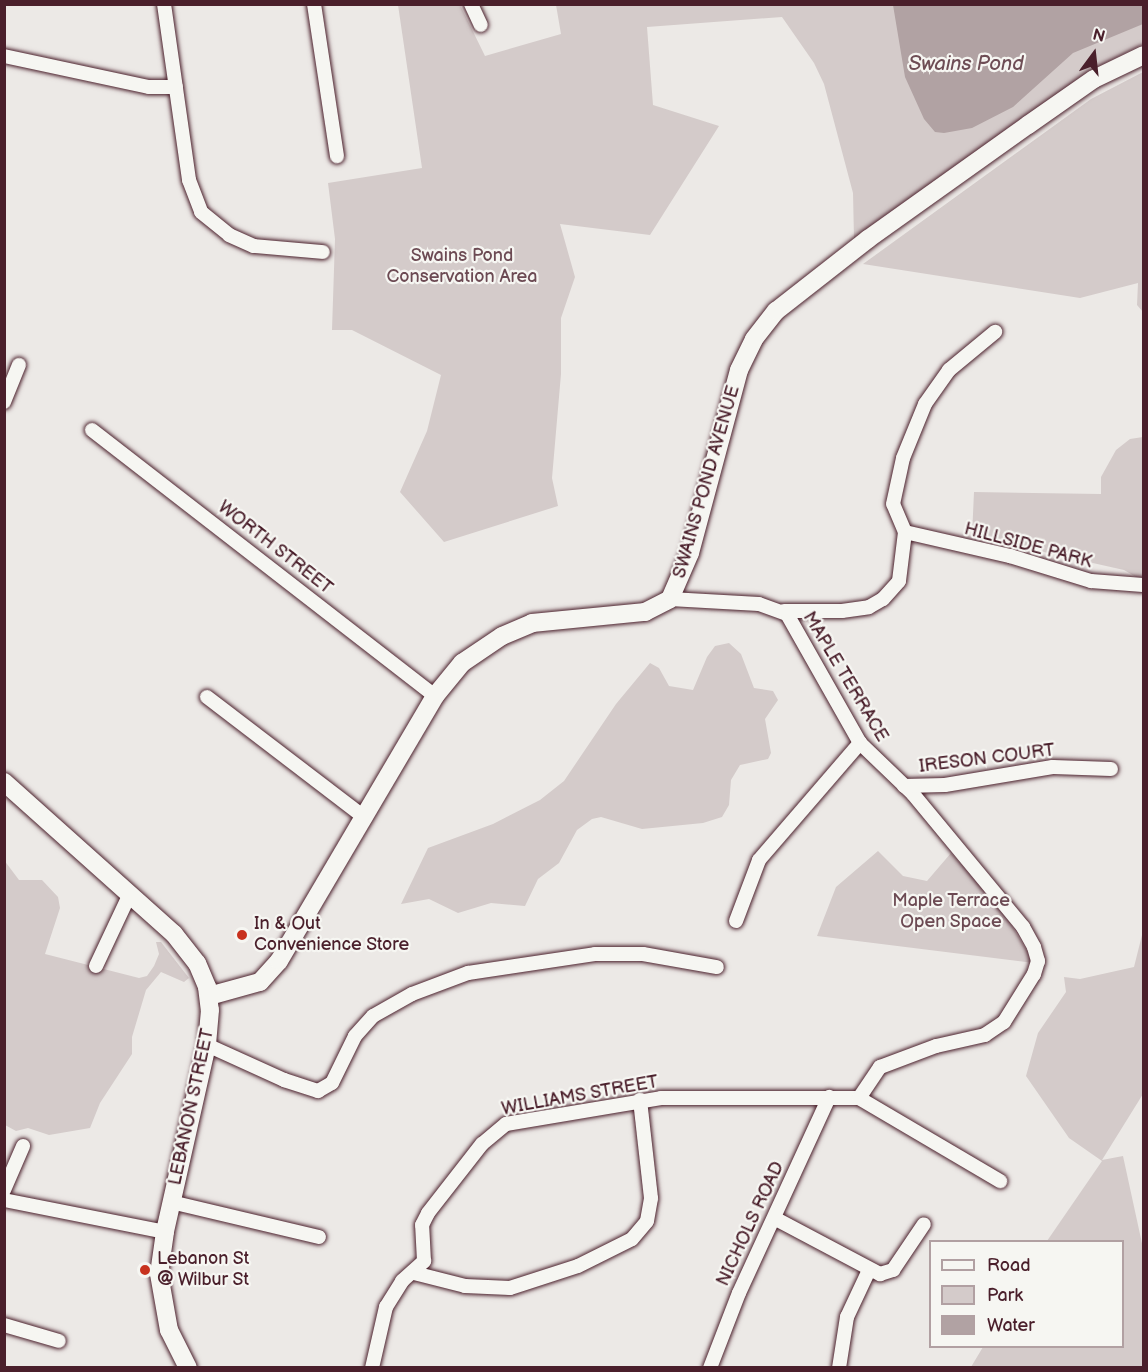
<!DOCTYPE html>
<html>
<head>
<meta charset="utf-8">
<style>
	body { margin:0 }
	#map { position:relative; width:1148px; height:1372px; overflow:hidden; background:#ece9e6; font-family:"Balsamiq Sans",sans-serif }
	div>[style] { position:absolute }
	[style*='--x'] { left:calc(var(--x)*1px); top:calc(var(--y)*1px); width:calc(var(--w)*1px); rotate:calc(var(--a)*1deg) }
	.green>* { inset:0; background:#d4cbca }
	.water>* { inset:0; background:#b1a2a3 }
	.roads { filter:drop-shadow(0 0 2px #4a1f2b) drop-shadow(0 0 2px #4a1f2b) }
	.street>* { height:14px; margin:-7px; padding:0 7px; transform-origin:7px; border-radius:7px; background:#f6f6f2 }
	.secondary>* { height:18px; margin:-9px; padding:0 9px; transform-origin:9px; border-radius:9px; background:#f6f6f2 }
	.dots>* { width:16px; height:16px; translate:-50% -50%; box-sizing:border-box; border:3px solid #f6f6f2; border-radius:50% }
	span { translate:-50% -50%; white-space:nowrap; text-align:center; line-height:1.15; -webkit-text-stroke:4.5px #f6f6f2; paint-order:stroke }
	.park-label { font-size:18px; color:#6c4a53 }
	.street-label { font-size:18px; color:#4a1f2b }
	.poi-label { font-size:18px; color:#4a1f2b }
	.left { translate:0 -50%; text-align:left }
	.water-label { font-size:20px; color:#6e4d55; font-style:italic }
	.frame { position:absolute; inset:0; border:6px solid #4a1f2b; pointer-events:none }
	.legend { position:absolute; left:929px; top:1240px; width:195px; height:108px; box-sizing:border-box; background:#f6f6f2; border:2px solid #b1a0a2; margin:0; padding:8px 10px; list-style:none; font-size:18px; color:#4a1f2b }
	.legend li { display:flex; align-items:center; gap:12px; height:30px }
	.legend b { width:30px; border:2px solid #b1a0a2 }
	.north { position:absolute; left:1064px; top:24px; width:60px; height:60px; -webkit-text-stroke:4px #f6f6f2; paint-order:stroke; rotate:15deg; font-size:16px; font-weight:700; line-height:24px; text-align:center; color:#4a1f2b }
	.north::after { content:''; display:block; margin:auto; width:21px; height:27px; background:#4a1f2b; clip-path:polygon(50% 0,100% 100%,50% 72%,0 100%) }
</style>
</head>
<body>
<div id="map">
	<div class="green">
		<i style="clip-path:polygon(398px 5px,460px 5px,485px 56px,561px 34px,556px 5px,1143px 5px,1143px 44px,1089px 71px,854px 239px,853px 193px,824px 84px,814px 63px,782px 17px,647px 27px,653px 105px,719px 126px,650px 235px,560px 224px,575px 277px,561px 318px,561px 374px,552px 478px,558px 506px,444px 542px,400px 492px,427px 431px,441px 375px,352px 330px,332px 330px,335px 239px,328px 183px,422px 168px)"></i>
		<i style="clip-path:polygon(1143px 72px,1143px 312px,1137px 305px,1138px 283px,1080px 298px,863px 264px,1091px 99px)"></i>
		<i style="clip-path:polygon(1143px 437px,1143px 581px,1124px 570px,972px 536px,974px 492px,1101px 494px,1101px 477px,1116px 450px,1130px 439px)"></i>
		<i style="clip-path:polygon(729px 643px,741px 654px,754px 688px,773px 691px,778px 700px,765px 719px,771px 753px,768px 759px,740px 765px,731px 780px,729px 805px,722px 817px,703px 823px,642px 829px,601px 817px,592px 819px,577px 830px,559px 863px,538px 879px,525px 906px,491px 903px,458px 913px,429px 899px,401px 904px,428px 848px,493px 824px,540px 800px,564px 781px,616px 704px,650px 663px,659px 668px,669px 686px,693px 690px,707px 657px,715px 646px)"></i>
		<i style="clip-path:polygon(878px 851px,903px 876px,927px 881px,951px 853px,1003px 911px,1034px 963px,817px 936px,836px 887px)"></i>
		<i style="clip-path:polygon(4px 860px,19px 880px,42px 880px,58px 897px,60px 908px,45px 954px,139px 978px,147px 976px,154px 966px,159px 954px,156px 942px,161px 942px,189px 978px,184px 982px,161px 972px,146px 990px,132px 1037px,132px 1054px,100px 1103px,90px 1128px,49px 1135px,28px 1128px,16px 1131px,5px 1125px)"></i>
		<i style="clip-path:polygon(1143px 931px,1143px 1094px,1102px 1160px,1123px 1156px,1143px 1248px,1143px 1367px,971px 1367px,983px 1347px,1122px 1346px,1122px 1242px,1047px 1241px,1102px 1161px,1069px 1138px,1026px 1076px,1038px 1033px,1066px 992px,1064px 977px,1080px 979px,1134px 967px)"></i>
	</div>
	<div class="water">
		<i style="clip-path:polygon(893px 5px,1143px 5px,1143px 24px,1073px 53px,1013px 107px,972px 128px,944px 133px,935px 132px,924px 119px,905px 77px)"></i>
	</div>
	<div class="roads">
		<div class="street">
			<i style="--x:164;--y:4;--w:178;--a:81.9"></i>
			<i style="--x:189;--y:180;--w:34;--a:69"></i>
			<i style="--x:201;--y:212;--w:36;--a:39"></i>
			<i style="--x:229;--y:235;--w:27;--a:24"></i>
			<i style="--x:254;--y:246;--w:69;--a:5"></i>
			<i style="--x:314;--y:4;--w:154;--a:81.4"></i>
			<i style="--x:471;--y:4;--w:23;--a:65"></i>
			<i style="--x:4;--y:56;--w:148;--a:12.1"></i>
			<i style="--x:149;--y:87;--w:27;--a:0"></i>
			<i style="--x:4;--y:402;--w:40;--a:-68"></i>
			<i style="--x:92;--y:430;--w:434;--a:37.8"></i>
			<i style="--x:905;--y:532;--w:108;--a:12.9"></i>
			<i style="--x:1010;--y:556;--w:85;--a:17.2"></i>
			<i style="--x:1091;--y:581;--w:52;--a:4.4"></i>
			<i style="--x:670;--y:599;--w:89;--a:3.2"></i>
			<i style="--x:759;--y:604;--w:30;--a:20"></i>
			<i style="--x:787;--y:614;--w:148;--a:60.5"></i>
			<i style="--x:860;--y:743;--w:74;--a:43.9"></i>
			<i style="--x:913;--y:794;--w:173;--a:50.4"></i>
			<i style="--x:1023;--y:927;--w:23;--a:61"></i>
			<i style="--x:1034;--y:947;--w:15;--a:74"></i>
			<i style="--x:1038;--y:961;--w:14;--a:107"></i>
			<i style="--x:1034;--y:974;--w:57;--a:122"></i>
			<i style="--x:1004;--y:1022;--w:23;--a:146"></i>
			<i style="--x:985;--y:1035;--w:50;--a:167.3"></i>
			<i style="--x:936;--y:1046;--w:60;--a:159.4"></i>
			<i style="--x:880;--y:1067;--w:37;--a:124"></i>
			<i style="--x:784;--y:611;--w:58;--a:0"></i>
			<i style="--x:842;--y:611;--w:27;--a:-8"></i>
			<i style="--x:869;--y:607;--w:16;--a:-30"></i>
			<i style="--x:883;--y:599;--w:24;--a:-48"></i>
			<i style="--x:899;--y:581;--w:49;--a:-83"></i>
			<i style="--x:905;--y:532;--w:30;--a:-113"></i>
			<i style="--x:893;--y:504;--w:47;--a:-77.7"></i>
			<i style="--x:903;--y:458;--w:58;--a:-67.8"></i>
			<i style="--x:925;--y:404;--w:42;--a:-54.8"></i>
			<i style="--x:949;--y:370;--w:60;--a:-39.6"></i>
			<i style="--x:207;--y:697;--w:199;--a:37.4"></i>
			<i style="--x:904;--y:786;--w:41;--a:-1.4"></i>
			<i style="--x:945;--y:785;--w:109;--a:-9.5"></i>
			<i style="--x:1053;--y:767;--w:58;--a:2"></i>
			<i style="--x:736;--y:921;--w:65;--a:-69.3"></i>
			<i style="--x:759;--y:860;--w:155;--a:-49.2"></i>
			<i style="--x:96;--y:966;--w:77;--a:-64.8"></i>
			<i style="--x:207;--y:1045;--w:85;--a:24.4"></i>
			<i style="--x:284;--y:1080;--w:36;--a:18"></i>
			<i style="--x:318;--y:1091;--w:16;--a:-30"></i>
			<i style="--x:332;--y:1083;--w:52;--a:-63.9"></i>
			<i style="--x:355;--y:1036;--w:27;--a:-48"></i>
			<i style="--x:373;--y:1016;--w:45;--a:-29.4"></i>
			<i style="--x:412;--y:994;--w:60;--a:-20.6"></i>
			<i style="--x:468;--y:973;--w:128;--a:-8.5"></i>
			<i style="--x:595;--y:954;--w:48;--a:0"></i>
			<i style="--x:643;--y:954;--w:75;--a:10"></i>
			<i style="--x:4;--y:1190;--w:48;--a:-66.6"></i>
			<i style="--x:4;--y:1200;--w:164;--a:11.2"></i>
			<i style="--x:171;--y:1202;--w:152;--a:13.3"></i>
			<i style="--x:776;--y:1219;--w:118;--a:27.9"></i>
			<i style="--x:880;--y:1274;--w:14;--a:-17"></i>
			<i style="--x:893;--y:1270;--w:55;--a:-56"></i>
			<i style="--x:414;--y:1273;--w:53;--a:14.3"></i>
			<i style="--x:465;--y:1286;--w:45;--a:2.5"></i>
			<i style="--x:510;--y:1288;--w:71;--a:-17.9"></i>
			<i style="--x:578;--y:1266;--w:60;--a:-26.6"></i>
			<i style="--x:632;--y:1239;--w:23;--a:-50"></i>
			<i style="--x:647;--y:1221;--w:23;--a:-80"></i>
			<i style="--x:651;--y:1198;--w:99;--a:-96.4"></i>
			<i style="--x:4;--y:1325;--w:57;--a:16.2"></i>
			<i style="--x:372;--y:1368;--w:63;--a:-77.1"></i>
			<i style="--x:386;--y:1307;--w:31;--a:-58"></i>
			<i style="--x:402;--y:1281;--w:30;--a:-42"></i>
			<i style="--x:424;--y:1261;--w:36;--a:-93"></i>
			<i style="--x:422;--y:1225;--w:13;--a:-63"></i>
			<i style="--x:428;--y:1213;--w:88;--a:-52"></i>
			<i style="--x:482;--y:1144;--w:31;--a:-40"></i>
			<i style="--x:506;--y:1124;--w:157;--a:-9.5"></i>
			<i style="--x:661;--y:1098;--w:198;--a:0"></i>
			<i style="--x:859;--y:1098;--w:164;--a:30.5"></i>
			<i style="--x:710;--y:1368;--w:80;--a:-68.9"></i>
			<i style="--x:739;--y:1293;--w:216;--a:-65.3"></i>
			<i style="--x:839;--y:1368;--w:52;--a:-81.1"></i>
			<i style="--x:847;--y:1317;--w:52;--a:-64.9"></i>
		</div>
		<div class="secondary">
			<i style="--x:4;--y:782;--w:228;--a:41.8"></i>
			<i style="--x:174;--y:934;--w:37;--a:52"></i>
			<i style="--x:197;--y:963;--w:26;--a:67"></i>
			<i style="--x:207;--y:987;--w:23;--a:83"></i>
			<i style="--x:210;--y:1010;--w:35;--a:95"></i>
			<i style="--x:207;--y:1045;--w:192;--a:102.7"></i>
			<i style="--x:165;--y:1232;--w:42;--a:98.1"></i>
			<i style="--x:159;--y:1274;--w:57;--a:79.9"></i>
			<i style="--x:169;--y:1330;--w:42;--a:63.4"></i>
			<i style="--x:209;--y:996;--w:53;--a:-15.4"></i>
			<i style="--x:260;--y:982;--w:28;--a:-48"></i>
			<i style="--x:279;--y:961;--w:308;--a:-59.5"></i>
			<i style="--x:435;--y:696;--w:43;--a:-50.7"></i>
			<i style="--x:462;--y:663;--w:48;--a:-34"></i>
			<i style="--x:502;--y:636;--w:33;--a:-23"></i>
			<i style="--x:532;--y:623;--w:114;--a:-5.6"></i>
			<i style="--x:645;--y:612;--w:28;--a:-27"></i>
			<i style="--x:670;--y:599;--w:50;--a:-66.5"></i>
			<i style="--x:690;--y:553;--w:189;--a:-75"></i>
			<i style="--x:739;--y:370;--w:34;--a:-64"></i>
			<i style="--x:754;--y:339;--w:36;--a:-52"></i>
			<i style="--x:776;--y:311;--w:117;--a:-38"></i>
			<i style="--x:868;--y:239;--w:196;--a:-35.5"></i>
			<i style="--x:1028;--y:125;--w:80;--a:-34.9"></i>
			<i style="--x:1094;--y:79;--w:55;--a:-25.6"></i>
		</div>
	</div>
	<div class="dots">
		<i style="left:242px;top:935px;background:#c8321e"></i>
		<i style="left:145px;top:1270px;background:#c8321e"></i>
	</div>
	<div class="park-label">
		<span style="left:462px;top:267px">Swains Pond<br>Conservation Area</span>
		<span style="left:951px;top:912px">Maple Terrace<br>Open Space</span>
	</div>
	<div class="street-label">
		<span style="left:707px;top:482px;rotate:-74deg">SWAINS POND AVENUE</span>
		<span style="left:1028px;top:546px;rotate:15deg">HILLSIDE PARK</span>
		<span style="left:275px;top:548px;rotate:38deg">WORTH STREET</span>
		<span style="left:845px;top:677px;rotate:59deg">MAPLE TERRACE</span>
		<span style="left:987px;top:759px;rotate:-7deg">IRESON COURT</span>
		<span style="left:580px;top:1096px;rotate:-10deg">WILLIAMS STREET</span>
		<span style="left:192px;top:1107px;rotate:-78deg">LEBANON STREET</span>
		<span style="left:751px;top:1224px;rotate:-65deg">NICHOLS ROAD</span>
	</div>
	<div class="poi-label">
		<span class="left" style="left:254px;top:935px">In &amp; Out<br>Convenience Store</span>
		<span class="left" style="left:157px;top:1270px">Lebanon St<br>@ Wilbur St</span>
	</div>
	<div class="water-label">
		<span style="left:966px;top:64px">Swains Pond</span>
	</div>
	<div class="frame"></div>
	<ul class="legend">
	<li><b style="height:8px;background:#f6f6f2"></b>Road</li>
	<li><b style="height:16px;background:#d4cbca"></b>Park</li>
	<li><b style="height:16px;background:#b1a2a3"></b>Water</li>
	</ul>
	<div class="north">N</div>
</div>
</body>
</html>
